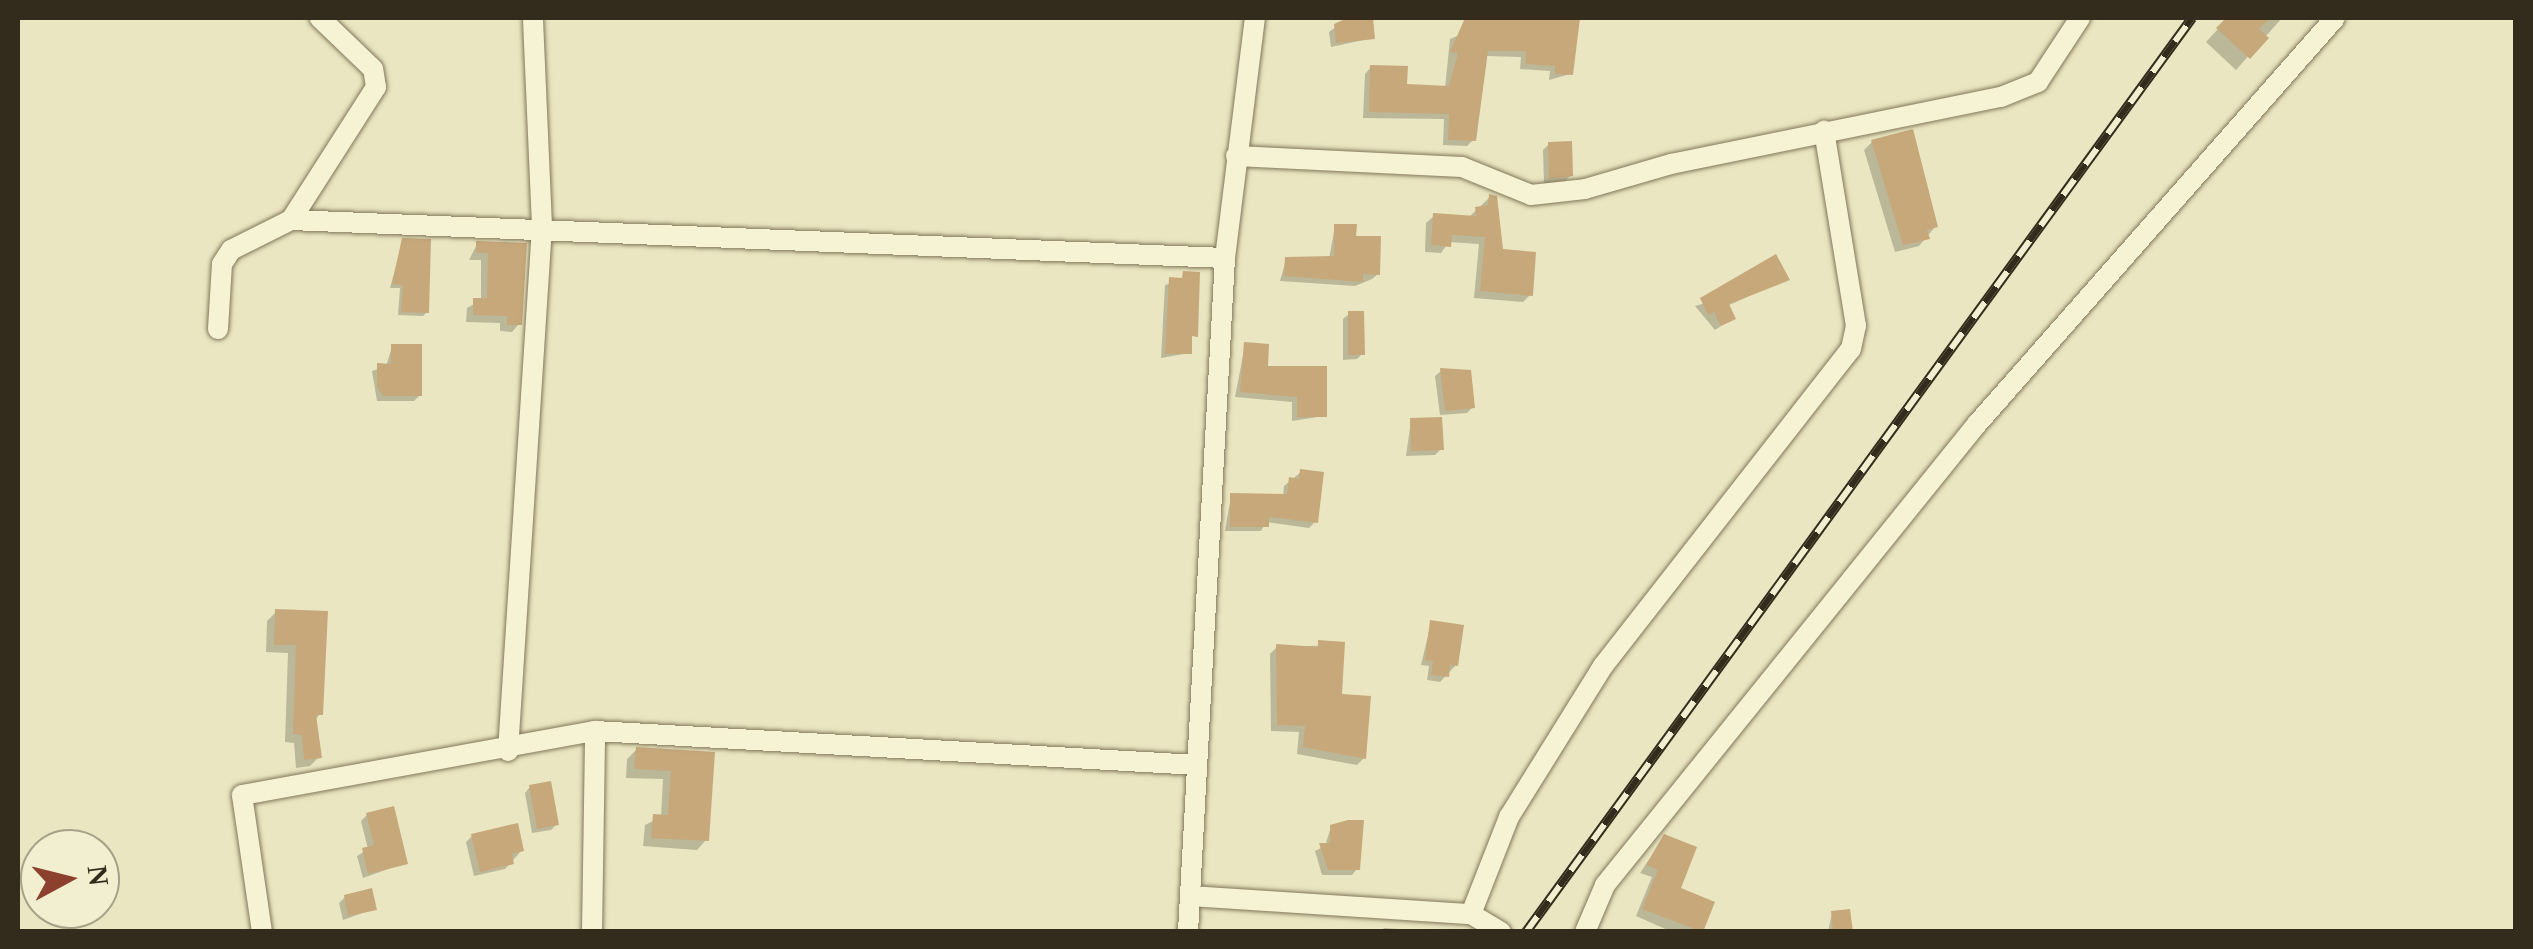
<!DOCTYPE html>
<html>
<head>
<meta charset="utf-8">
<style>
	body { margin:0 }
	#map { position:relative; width:2533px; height:949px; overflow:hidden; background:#eae6c1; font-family:"Times New Roman",serif }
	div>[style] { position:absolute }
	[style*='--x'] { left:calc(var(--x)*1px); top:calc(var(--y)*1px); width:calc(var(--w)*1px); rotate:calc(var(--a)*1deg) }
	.shadow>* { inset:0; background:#0003 }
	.building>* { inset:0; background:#c6a87a }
	.roads { filter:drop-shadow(0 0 2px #82775a) drop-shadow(0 0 2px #82775a) }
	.minor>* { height:20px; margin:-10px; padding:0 10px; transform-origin:10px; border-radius:10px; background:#f6f2d4 }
	.rail>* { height:10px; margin-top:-5px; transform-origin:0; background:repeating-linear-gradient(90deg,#f2efd0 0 19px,#332c1d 0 38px); box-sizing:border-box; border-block:2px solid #332c1d }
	span { translate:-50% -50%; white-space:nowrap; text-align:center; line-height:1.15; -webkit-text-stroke:8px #f2efd0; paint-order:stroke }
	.frame { position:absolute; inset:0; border:20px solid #332c1d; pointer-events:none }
	.north { position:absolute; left:20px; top:829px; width:100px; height:100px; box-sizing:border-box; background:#f2efd0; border:2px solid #a6a188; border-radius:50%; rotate:83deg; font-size:28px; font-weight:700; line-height:40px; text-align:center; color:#332c1d }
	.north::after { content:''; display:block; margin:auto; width:35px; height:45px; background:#8d402e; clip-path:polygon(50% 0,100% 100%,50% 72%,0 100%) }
</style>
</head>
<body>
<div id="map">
	<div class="shadow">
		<i style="clip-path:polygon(1348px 18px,1370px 18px,1373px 38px,1331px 47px,1329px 32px)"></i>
		<i style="clip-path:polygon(1480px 18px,1579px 18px,1570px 74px,1549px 80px,1550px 71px,1520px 69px,1521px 57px,1485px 56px,1473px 140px,1467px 146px,1443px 145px,1444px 119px,1363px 118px,1365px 74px,1371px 67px,1405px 86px,1445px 88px,1450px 39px,1479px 27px)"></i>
		<i style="clip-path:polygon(2228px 18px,2282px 18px,2236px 70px,2206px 42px)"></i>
		<i style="clip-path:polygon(1872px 142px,1935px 227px,1919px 246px,1895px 252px,1864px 150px)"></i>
		<i style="clip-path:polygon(1549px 144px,1571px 175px,1565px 181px,1544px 184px,1543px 150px)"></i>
		<i style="clip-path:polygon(1490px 197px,1501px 251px,1530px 295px,1523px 302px,1474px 298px,1479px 244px,1449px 242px,1441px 253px,1425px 252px,1426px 223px,1434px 216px,1468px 218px)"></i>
		<i style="clip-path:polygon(1335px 226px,1354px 238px,1378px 274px,1372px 279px,1355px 286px,1280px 281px,1286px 260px,1329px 259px)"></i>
		<i style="clip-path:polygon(403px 241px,427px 312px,423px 316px,398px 315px,400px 288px,390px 288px)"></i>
		<i style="clip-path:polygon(477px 244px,524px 246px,519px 324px,512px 332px,500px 331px,500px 323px,466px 322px,467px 308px,481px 300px,481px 260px,469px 260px)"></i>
		<i style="clip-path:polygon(1198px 275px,1189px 353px,1161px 358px,1165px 285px)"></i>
		<i style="clip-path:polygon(1787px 279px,1727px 306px,1733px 318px,1715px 330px,1695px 306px)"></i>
		<i style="clip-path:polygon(1349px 314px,1362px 354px,1357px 359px,1343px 360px,1343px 319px)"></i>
		<i style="clip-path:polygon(1245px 345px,1265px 369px,1324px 416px,1292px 421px,1292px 402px,1235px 397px)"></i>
		<i style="clip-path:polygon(392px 347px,420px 395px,414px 401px,377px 401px,372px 371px,386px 366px)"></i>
		<i style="clip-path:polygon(1441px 371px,1473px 407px,1467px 413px,1440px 415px,1435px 376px)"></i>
		<i style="clip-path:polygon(1411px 421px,1441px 449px,1435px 455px,1406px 456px)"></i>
		<i style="clip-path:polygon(1301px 472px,1315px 522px,1309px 528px,1266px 522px,1261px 531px,1225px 531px,1231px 496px,1283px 496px,1284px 486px)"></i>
		<i style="clip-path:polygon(276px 612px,326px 613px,320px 714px,315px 720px,319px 757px,310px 766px,296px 768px,294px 743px,285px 742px,288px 653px,266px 652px,267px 621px)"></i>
		<i style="clip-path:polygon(1431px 623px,1456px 665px,1440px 682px,1427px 680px,1429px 666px,1421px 665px)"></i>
		<i style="clip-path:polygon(1343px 645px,1339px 696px,1364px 758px,1357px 765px,1297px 754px,1299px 732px,1271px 731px,1270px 654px,1277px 647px)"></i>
		<i style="clip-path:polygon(636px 750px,713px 754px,706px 840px,697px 850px,643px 846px,645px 825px,661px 817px,663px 779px,626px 778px,627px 759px)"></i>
		<i style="clip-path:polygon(530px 787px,557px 824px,551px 830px,532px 833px,525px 793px)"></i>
		<i style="clip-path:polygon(367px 815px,405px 863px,363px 878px,357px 856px,368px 849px,361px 821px)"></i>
		<i style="clip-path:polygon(1331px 827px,1357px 869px,1352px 875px,1322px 875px,1315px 851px,1325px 846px)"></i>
		<i style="clip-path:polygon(472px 836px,522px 850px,505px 869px,474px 876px,466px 842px)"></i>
		<i style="clip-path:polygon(1664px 837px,1678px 890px,1707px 902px,1697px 932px,1672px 932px,1636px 916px,1652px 877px,1640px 873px)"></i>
		<i style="clip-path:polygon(345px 897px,374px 909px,343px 920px,339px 903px)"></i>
		<i style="clip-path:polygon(1832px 913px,1850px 932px,1828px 932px)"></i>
		<i style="clip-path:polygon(1384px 928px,1399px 929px,1399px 932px,1380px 932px)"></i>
	</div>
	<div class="building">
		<i style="clip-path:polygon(1347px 18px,1373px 18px,1375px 39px,1336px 43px,1334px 24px)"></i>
		<i style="clip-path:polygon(1465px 18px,1580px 18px,1573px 75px,1555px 74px,1555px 66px,1526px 64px,1526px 51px,1488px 51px,1476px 141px,1448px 140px,1449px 114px,1369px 112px,1370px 65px,1408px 66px,1407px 84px,1449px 86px,1458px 53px,1450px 52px)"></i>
		<i style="clip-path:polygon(2226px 18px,2270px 18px,2259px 29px,2269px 38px,2250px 59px,2216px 28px)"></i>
		<i style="clip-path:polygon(1913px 129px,1938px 227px,1927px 230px,1930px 239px,1903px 245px,1871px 140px)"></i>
		<i style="clip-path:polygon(1572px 141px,1573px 176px,1549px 179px,1548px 142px)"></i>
		<i style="clip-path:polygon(1489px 194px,1497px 196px,1503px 249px,1536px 252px,1533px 296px,1480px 291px,1485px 237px,1452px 235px,1451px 247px,1431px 245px,1433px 213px,1476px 216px,1475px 207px,1488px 205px)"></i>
		<i style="clip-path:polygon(1334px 224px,1357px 224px,1356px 236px,1381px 236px,1380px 275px,1363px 274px,1363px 282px,1284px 276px,1285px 257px,1334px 256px)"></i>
		<i style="clip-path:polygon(402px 238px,431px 239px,429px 313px,401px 312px,403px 285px,392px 284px)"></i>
		<i style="clip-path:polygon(476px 241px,527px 243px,522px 325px,507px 325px,507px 316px,473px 315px,473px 298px,487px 298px,488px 253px,476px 253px)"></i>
		<i style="clip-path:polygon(1776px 254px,1790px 280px,1729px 304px,1736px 319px,1721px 326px,1714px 312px,1708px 315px,1700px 298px)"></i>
		<i style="clip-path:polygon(1183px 271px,1200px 272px,1198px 337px,1192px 336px,1192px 354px,1165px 354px,1169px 277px,1182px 278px)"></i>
		<i style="clip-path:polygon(1348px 311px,1364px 311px,1365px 355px,1348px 355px)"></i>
		<i style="clip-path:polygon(1244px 342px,1269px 344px,1268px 366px,1327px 366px,1327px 417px,1297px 417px,1297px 397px,1240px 392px)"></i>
		<i style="clip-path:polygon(391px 344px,422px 344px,422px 396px,383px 396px,377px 387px,377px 363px,391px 364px)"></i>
		<i style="clip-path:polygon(1440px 368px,1471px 370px,1475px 408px,1445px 411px)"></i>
		<i style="clip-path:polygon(1442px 417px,1444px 450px,1411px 451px,1410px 418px)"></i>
		<i style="clip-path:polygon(1300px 469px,1324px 472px,1318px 523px,1269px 517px,1269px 527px,1230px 527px,1230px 493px,1287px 494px,1289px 477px,1299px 479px)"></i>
		<i style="clip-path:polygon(275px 609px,328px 611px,323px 715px,316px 715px,322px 758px,304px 760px,302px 735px,293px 734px,296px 645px,274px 645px)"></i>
		<i style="clip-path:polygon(1430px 620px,1464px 625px,1458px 666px,1450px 665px,1449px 677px,1431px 675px,1433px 661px,1425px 660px)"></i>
		<i style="clip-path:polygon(1318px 640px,1345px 642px,1342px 694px,1371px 696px,1366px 759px,1303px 747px,1305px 726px,1277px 725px,1276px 644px,1318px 647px)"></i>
		<i style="clip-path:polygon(636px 747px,715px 752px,709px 841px,651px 838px,653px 814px,668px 815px,671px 771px,634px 769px)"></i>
		<i style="clip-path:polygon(551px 781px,559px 825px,537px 829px,529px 785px)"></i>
		<i style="clip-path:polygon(394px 806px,408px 864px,368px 874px,362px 848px,374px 845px,366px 813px)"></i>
		<i style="clip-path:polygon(1348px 820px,1364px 820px,1360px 870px,1328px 870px,1319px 843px,1330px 843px,1330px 825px)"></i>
		<i style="clip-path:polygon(518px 823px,524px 851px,512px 854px,514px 864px,480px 872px,471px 834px)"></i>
		<i style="clip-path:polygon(1664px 834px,1697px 847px,1681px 888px,1715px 902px,1703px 932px,1642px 909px,1658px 870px,1646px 865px)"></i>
		<i style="clip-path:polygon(372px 888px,377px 910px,348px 916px,344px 895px)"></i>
		<i style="clip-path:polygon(1850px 909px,1853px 932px,1833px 932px,1831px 911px)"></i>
	</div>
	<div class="roads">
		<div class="minor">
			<i style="--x:1236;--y:156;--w:226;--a:2.8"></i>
			<i style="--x:1462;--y:167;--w:74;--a:22.1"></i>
			<i style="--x:1531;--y:195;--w:54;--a:-6.3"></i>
			<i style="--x:1585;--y:189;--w:90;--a:-16.2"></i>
			<i style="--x:1671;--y:164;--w:337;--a:-11.5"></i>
			<i style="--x:2001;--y:97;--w:40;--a:-22"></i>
			<i style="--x:2038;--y:82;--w:77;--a:-56.7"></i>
			<i style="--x:291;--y:220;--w:158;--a:-57.4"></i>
			<i style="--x:376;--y:87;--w:18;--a:-99"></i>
			<i style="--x:373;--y:69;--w:74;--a:-136.1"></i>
			<i style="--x:218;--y:329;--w:65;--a:-86.5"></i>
			<i style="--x:222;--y:264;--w:17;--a:-57"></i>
			<i style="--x:231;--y:250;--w:67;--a:-26.6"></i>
			<i style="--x:291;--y:220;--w:935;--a:2.33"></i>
			<i style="--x:508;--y:751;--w:526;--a:-86.29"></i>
			<i style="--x:542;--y:226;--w:205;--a:-92.5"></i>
			<i style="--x:1190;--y:896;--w:282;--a:3.7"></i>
			<i style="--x:1471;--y:914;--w:35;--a:31"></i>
			<i style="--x:1471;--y:914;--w:104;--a:-68.6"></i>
			<i style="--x:1509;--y:817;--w:178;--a:-58.1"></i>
			<i style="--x:1603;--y:666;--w:402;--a:-52"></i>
			<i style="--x:1851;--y:349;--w:24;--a:-78"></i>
			<i style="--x:1856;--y:326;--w:198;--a:-99.3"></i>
			<i style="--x:262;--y:932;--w:138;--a:-98.3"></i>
			<i style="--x:242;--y:795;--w:359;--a:-10.3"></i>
			<i style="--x:595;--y:731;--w:603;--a:3.23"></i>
			<i style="--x:592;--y:932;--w:201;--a:-89.1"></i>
			<i style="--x:1188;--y:932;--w:675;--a:-86.86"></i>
			<i style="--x:1225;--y:258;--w:242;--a:-82.9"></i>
			<i style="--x:1585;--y:932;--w:51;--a:-66.9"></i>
			<i style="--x:1605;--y:885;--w:592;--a:-51.1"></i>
			<i style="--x:1977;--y:424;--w:541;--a:-48.6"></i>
		</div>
	</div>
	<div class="rail">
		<i style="--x:1526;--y:932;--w:1131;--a:-53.92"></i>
	</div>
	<div class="frame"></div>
	<div class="north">N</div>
</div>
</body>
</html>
